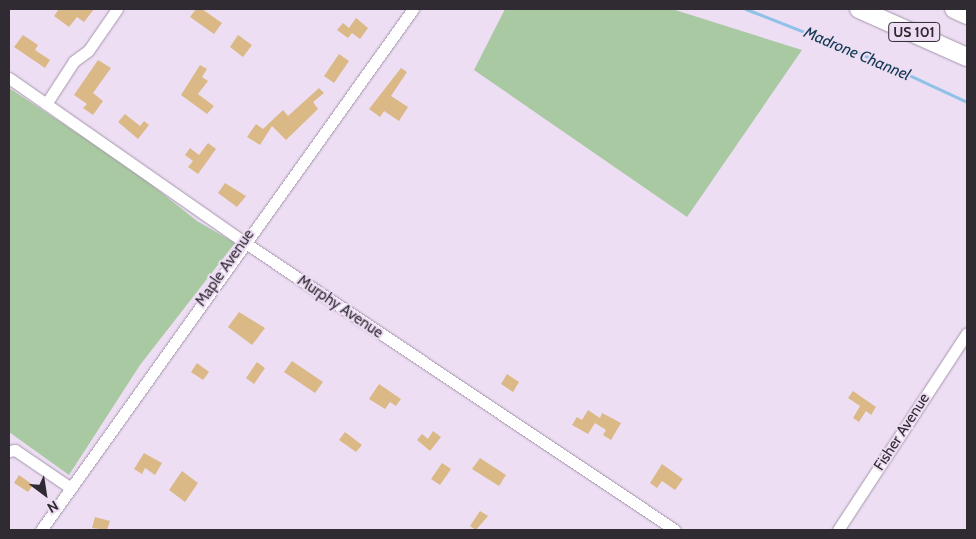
<!DOCTYPE html>
<html>
<head>
<meta charset="utf-8">
<style>
	body { margin:0 }
	#map { position:relative; width:976px; height:539px; overflow:hidden; background:#eddef4; font-family:Cabin,sans-serif }
	div>[style] { position:absolute }
	[style*='--x'] { left:calc(var(--x)*1px); top:calc(var(--y)*1px); width:calc(var(--w)*1px); rotate:calc(var(--a)*1deg) }
	.green>* { inset:0; background:#a9c9a2 }
	.stream>* { height:2.5px; margin:-1.25px; padding:0 1.25px; transform-origin:1.25px; border-radius:1.25px; background:#90c1e7 }
	.building>* { inset:0; background:#dab987 }
	.roads { filter:drop-shadow(0 0 1px #a496ab) drop-shadow(0 0 1px #a496ab) }
	.minor>* { height:11px; margin:-5.5px; padding:0 5.5px; transform-origin:5.5px; border-radius:5.5px; background:#fff }
	.highway>* { height:18px; margin:-9px; padding:0 9px; transform-origin:9px; border-radius:9px; background:#fff }
	span { translate:-50% -50%; white-space:nowrap; text-align:center; line-height:1.15; -webkit-text-stroke:4px #eddef4; paint-order:stroke }
	.shield-label span { padding:1px 4px; background:#eddef4; border:1px solid; border-radius:4px; -webkit-text-stroke-width:0 }
	.shield-label { font-size:14px; color:#302a32; font-weight:700 }
	.street-label { font-size:15px; color:#302a32 }
	.water-label { font-size:16px; color:#133853; font-style:italic }
	.frame { position:absolute; inset:0; border:10px solid #302a32; pointer-events:none }
	.north { position:absolute; left:20px; top:469px; width:50px; height:50px; -webkit-text-stroke:4px #eddef4; paint-order:stroke; rotate:149deg; font-size:14px; font-weight:700; line-height:20px; text-align:center; color:#302a32 }
	.north::after { content:''; display:block; margin:auto; width:18px; height:22px; background:#302a32; clip-path:polygon(50% 0,100% 100%,50% 72%,0 100%) }
</style>
</head>
<body>
<div id="map">
	<div class="green">
		<i style="clip-path:polygon(505px 9px,672px 9px,802px 50px,687px 217px,474px 70px)"></i>
		<i style="clip-path:polygon(9px 88px,133px 170px,197px 221px,235px 243px,140px 365px,69px 475px,9px 432px)"></i>
	</div>
	<div class="stream">
		<i style="--x:746;--y:9;--w:145;--a:21.4"></i>
		<i style="--x:881;--y:62;--w:95;--a:24.9"></i>
	</div>
	<div class="building">
		<i style="clip-path:polygon(59px 9px,94px 9px,84px 22px,77px 17px,69px 27px,54px 16px)"></i>
		<i style="clip-path:polygon(196px 9px,202px 9px,222px 23px,214px 34px,190px 17px)"></i>
		<i style="clip-path:polygon(356px 18px,368px 28px,360px 39px,352px 33px,348px 38px,337px 30px,343px 23px,349px 28px)"></i>
		<i style="clip-path:polygon(23px 35px,38px 45px,35px 50px,50px 60px,45px 68px,14px 47px)"></i>
		<i style="clip-path:polygon(238px 35px,252px 45px,243px 57px,230px 47px)"></i>
		<i style="clip-path:polygon(339px 54px,349px 61px,334px 83px,324px 76px)"></i>
		<i style="clip-path:polygon(98px 60px,111px 68px,93px 93px,103px 101px,93px 115px,83px 108px,87px 104px,74px 95px)"></i>
		<i style="clip-path:polygon(200px 65px,207px 69px,202px 77px,208px 81px,198px 94px,214px 106px,207px 114px,181px 95px)"></i>
		<i style="clip-path:polygon(401px 68px,407px 72px,391px 96px,408px 107px,399px 121px,384px 111px,380px 117px,369px 109px)"></i>
		<i style="clip-path:polygon(319px 88px,324px 93px,313px 102px,318px 109px,286px 140px,272px 126px,260px 145px,247px 137px,256px 124px,263px 129px,283px 110px,288px 116px)"></i>
		<i style="clip-path:polygon(125px 114px,140px 126px,144px 121px,149px 125px,138px 139px,118px 122px)"></i>
		<i style="clip-path:polygon(208px 143px,216px 149px,198px 174px,188px 167px,193px 161px,185px 155px,190px 148px,199px 155px)"></i>
		<i style="clip-path:polygon(225px 183px,246px 196px,237px 207px,218px 193px)"></i>
		<i style="clip-path:polygon(239px 312px,265px 328px,252px 345px,228px 327px)"></i>
		<i style="clip-path:polygon(292px 361px,323px 382px,315px 393px,284px 372px)"></i>
		<i style="clip-path:polygon(257px 362px,265px 368px,254px 384px,246px 378px)"></i>
		<i style="clip-path:polygon(197px 363px,209px 372px,203px 380px,191px 372px)"></i>
		<i style="clip-path:polygon(507px 374px,519px 382px,513px 392px,501px 384px)"></i>
		<i style="clip-path:polygon(379px 384px,401px 399px,396px 406px,390px 402px,385px 409px,369px 399px)"></i>
		<i style="clip-path:polygon(853px 391px,876px 407px,871px 415px,866px 411px,859px 422px,853px 418px,860px 406px,848px 398px)"></i>
		<i style="clip-path:polygon(588px 410px,600px 418px,602px 413px,621px 423px,611px 440px,603px 435px,606px 430px,595px 423px,588px 434px,572px 425px,577px 417px,582px 420px)"></i>
		<i style="clip-path:polygon(433px 431px,441px 437px,430px 451px,417px 440px,422px 434px,428px 439px)"></i>
		<i style="clip-path:polygon(345px 432px,362px 445px,356px 452px,339px 440px)"></i>
		<i style="clip-path:polygon(144px 453px,162px 463px,155px 475px,145px 468px,142px 474px,134px 469px)"></i>
		<i style="clip-path:polygon(480px 458px,506px 475px,499px 486px,472px 469px)"></i>
		<i style="clip-path:polygon(442px 463px,451px 469px,440px 485px,431px 479px)"></i>
		<i style="clip-path:polygon(662px 464px,683px 479px,675px 490px,662px 481px,657px 488px,650px 483px)"></i>
		<i style="clip-path:polygon(182px 471px,198px 483px,185px 502px,169px 490px)"></i>
		<i style="clip-path:polygon(19px 475px,33px 485px,28px 492px,14px 483px)"></i>
		<i style="clip-path:polygon(480px 511px,488px 516px,476px 530px,470px 526px)"></i>
		<i style="clip-path:polygon(95px 517px,110px 521px,107px 530px,92px 528px)"></i>
	</div>
	<div class="roads">
		<div class="minor">
			<i style="--x:9;--y:78;--w:287;--a:34.9"></i>
			<i style="--x:244;--y:242;--w:518;--a:33.75"></i>
			<i style="--x:46;--y:104;--w:51;--a:-56.9"></i>
			<i style="--x:74;--y:61;--w:17;--a:-36"></i>
			<i style="--x:88;--y:51;--w:51;--a:-55.4"></i>
			<i style="--x:9;--y:451;--w:6;--a:-9"></i>
			<i style="--x:15;--y:450;--w:68;--a:34.2"></i>
			<i style="--x:41;--y:530;--w:640;--a:-54.47"></i>
			<i style="--x:838;--y:530;--w:235;--a:-56.8"></i>
		</div>
		<div class="highway">
			<i style="--x:859;--y:9;--w:118;--a:24"></i>
			<i style="--x:954;--y:9;--w:14;--a:25"></i>
		</div>
	</div>
	<div class="shield-label">
		<span style="left:914px;top:32px">US 101</span>
	</div>
	<div class="street-label">
		<span style="left:225px;top:268px;rotate:-55deg">Maple Avenue</span>
		<span style="left:340px;top:307px;rotate:34deg">Murphy Avenue</span>
		<span style="left:902px;top:432px;rotate:-57deg">Fisher Avenue</span>
	</div>
	<div class="water-label">
		<span style="left:857px;top:54px;rotate:23deg">Madrone Channel</span>
	</div>
	<div class="frame"></div>
	<div class="north">N</div>
</div>
</body>
</html>
